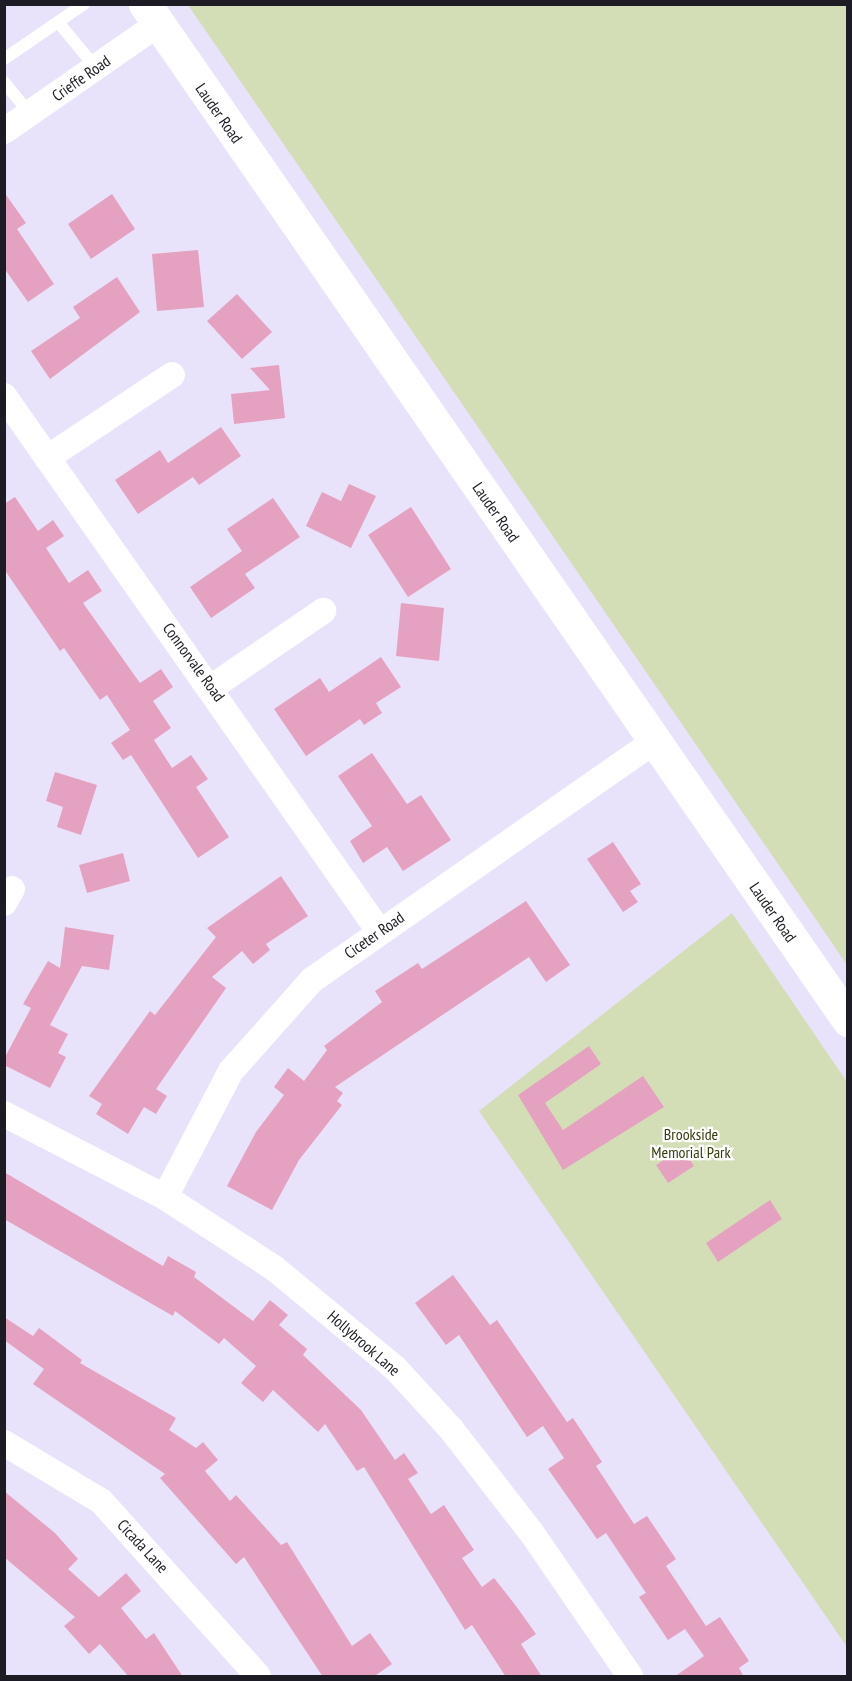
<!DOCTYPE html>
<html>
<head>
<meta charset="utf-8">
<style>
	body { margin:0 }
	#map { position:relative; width:852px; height:1681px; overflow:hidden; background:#e9e2fb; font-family:"PT Sans Narrow",sans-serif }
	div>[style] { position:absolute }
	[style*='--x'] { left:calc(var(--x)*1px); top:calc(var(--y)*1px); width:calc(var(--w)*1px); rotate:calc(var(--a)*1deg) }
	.green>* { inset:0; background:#d4deb6 }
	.building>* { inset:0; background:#e5a2c0 }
	.service>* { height:12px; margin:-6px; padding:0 6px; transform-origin:6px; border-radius:6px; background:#fff }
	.minor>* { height:26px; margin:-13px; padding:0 13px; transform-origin:13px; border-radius:13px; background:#fff }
	.secondary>* { height:33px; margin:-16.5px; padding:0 16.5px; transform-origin:16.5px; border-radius:16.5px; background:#fff }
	span { translate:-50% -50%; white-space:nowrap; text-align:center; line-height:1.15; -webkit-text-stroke:4.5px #fff; paint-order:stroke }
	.street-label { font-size:16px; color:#1d1b24 }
	.park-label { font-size:16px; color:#343d0b }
	.frame { position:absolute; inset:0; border:6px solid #1d1b24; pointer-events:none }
</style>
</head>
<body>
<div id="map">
	<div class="green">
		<i style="clip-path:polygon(188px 5px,847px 5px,847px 965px,802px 899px)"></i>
		<i style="clip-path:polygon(732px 913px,847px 1082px,847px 1647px,479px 1111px)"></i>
	</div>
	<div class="building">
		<i style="clip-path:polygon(4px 192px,26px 223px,17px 229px,54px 284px,28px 302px,4px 268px)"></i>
		<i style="clip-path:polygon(112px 194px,135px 229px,91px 259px,68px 224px)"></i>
		<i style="clip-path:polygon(198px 250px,204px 307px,157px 311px,152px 254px)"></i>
		<i style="clip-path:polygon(117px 277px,140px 312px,50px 379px,31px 351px,80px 318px,73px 307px)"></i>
		<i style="clip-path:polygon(237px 294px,272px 332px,242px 359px,207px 321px)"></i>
		<i style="clip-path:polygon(279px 365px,285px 418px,234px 424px,231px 394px,270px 390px,250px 368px)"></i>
		<i style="clip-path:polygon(221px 427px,241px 456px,199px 485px,193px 477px,138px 514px,115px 480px,160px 450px,168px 463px)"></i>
		<i style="clip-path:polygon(349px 484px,376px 496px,351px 548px,306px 526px,322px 492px,341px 501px)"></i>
		<i style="clip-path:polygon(15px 497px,38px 531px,53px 520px,64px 536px,46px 548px,69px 583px,88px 570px,102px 591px,83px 603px,140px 683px,161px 669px,173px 687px,153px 701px,171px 728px,154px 740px,172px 768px,191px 755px,208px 779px,196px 787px,229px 837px,198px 858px,131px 755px,123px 760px,111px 743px,130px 730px,107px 695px,100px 700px,64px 648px,60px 651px,4px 569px,4px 504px)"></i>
		<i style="clip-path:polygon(273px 498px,300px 537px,245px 574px,255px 588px,211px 618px,190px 587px,242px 551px,227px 529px)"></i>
		<i style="clip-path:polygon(411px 507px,451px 569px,408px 597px,368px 535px)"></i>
		<i style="clip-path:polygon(401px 603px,444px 608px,439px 661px,396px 656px)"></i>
		<i style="clip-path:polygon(381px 657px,401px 687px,376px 703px,382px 713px,364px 725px,360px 719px,306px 756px,274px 709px,320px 678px,329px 692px)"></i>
		<i style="clip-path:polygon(372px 753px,407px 804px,421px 795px,451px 840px,403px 871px,387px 847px,363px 863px,350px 841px,372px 826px,338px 776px)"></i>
		<i style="clip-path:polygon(55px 772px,97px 785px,81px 835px,57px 827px,63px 807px,46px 801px)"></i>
		<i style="clip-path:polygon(613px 842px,641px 884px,630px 891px,638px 902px,623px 912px,587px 859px)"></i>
		<i style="clip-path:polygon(123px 853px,130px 881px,87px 893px,79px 865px)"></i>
		<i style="clip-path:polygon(281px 876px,308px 916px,266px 944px,270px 950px,253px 964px,242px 951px,212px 977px,226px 988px,156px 1089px,167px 1096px,156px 1114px,144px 1107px,128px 1134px,96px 1114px,102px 1104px,89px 1096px,150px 1011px,155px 1015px,216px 937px,207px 928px)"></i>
		<i style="clip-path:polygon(526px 901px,570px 965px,546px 982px,529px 957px,335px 1087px,343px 1093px,337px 1101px,342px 1105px,299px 1160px,272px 1210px,227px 1186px,256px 1132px,284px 1095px,274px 1087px,288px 1068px,304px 1081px,327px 1050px,324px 1046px,382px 1002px,375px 991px,418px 963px,422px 969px)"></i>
		<i style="clip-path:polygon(65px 927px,114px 935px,109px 970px,82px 966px,50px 1025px,68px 1034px,58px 1053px,66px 1057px,50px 1088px,4px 1065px,4px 1059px,31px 1008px,23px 1004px,48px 961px,60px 968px)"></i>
		<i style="clip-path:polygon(589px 1046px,601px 1064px,545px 1103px,563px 1130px,643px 1076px,664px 1107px,563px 1170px,518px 1095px)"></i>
		<i style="clip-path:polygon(682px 1148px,694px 1166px,668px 1183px,656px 1165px)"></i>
		<i style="clip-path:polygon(4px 1172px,163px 1266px,168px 1256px,196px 1272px,194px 1277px,253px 1321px,270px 1300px,288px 1315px,279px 1325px,307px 1349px,303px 1355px,361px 1410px,395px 1460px,404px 1453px,418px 1473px,408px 1479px,431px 1514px,444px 1505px,474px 1550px,462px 1558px,482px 1587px,494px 1578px,516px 1606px,536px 1634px,521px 1644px,542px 1677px,506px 1677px,472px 1625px,465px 1630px,364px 1467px,357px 1471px,325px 1424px,318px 1432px,273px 1390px,263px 1402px,241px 1383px,256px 1366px,224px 1338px,219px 1344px,175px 1311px,173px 1316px,4px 1219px)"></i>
		<i style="clip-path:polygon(770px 1200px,782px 1219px,718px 1262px,706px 1243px)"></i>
		<i style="clip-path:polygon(453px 1275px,490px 1325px,497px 1320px,567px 1422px,573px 1418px,602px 1462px,596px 1466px,634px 1524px,647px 1516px,676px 1559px,666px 1566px,706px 1626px,720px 1617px,749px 1661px,739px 1668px,744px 1677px,674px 1677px,704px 1656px,685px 1629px,668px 1640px,639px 1597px,646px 1593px,606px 1533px,597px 1539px,548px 1469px,564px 1458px,543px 1426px,527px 1437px,459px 1335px,446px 1345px,415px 1303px)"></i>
		<i style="clip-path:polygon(4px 1317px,33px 1336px,39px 1328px,82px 1360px,80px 1363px,176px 1418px,169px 1430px,196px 1448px,203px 1442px,218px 1460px,205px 1471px,230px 1501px,236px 1495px,281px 1545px,287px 1542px,352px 1646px,370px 1633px,392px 1664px,373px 1677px,323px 1677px,244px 1557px,236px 1564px,160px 1478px,165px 1474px,33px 1384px,44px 1369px,4px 1340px)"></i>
		<i style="clip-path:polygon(4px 1491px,55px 1533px,78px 1559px,68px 1569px,99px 1597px,126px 1573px,141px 1591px,121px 1608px,146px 1639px,154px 1633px,183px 1677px,129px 1677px,100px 1644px,89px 1654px,64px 1626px,75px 1617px,4px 1557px)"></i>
	</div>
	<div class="service">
		<i style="--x:58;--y:22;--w:60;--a:50.4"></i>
		<i style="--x:4;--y:59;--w:97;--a:-34.5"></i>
		<i style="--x:4;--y:82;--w:41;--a:50.9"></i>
	</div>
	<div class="minor">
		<i style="--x:4;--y:131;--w:188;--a:-34.8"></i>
		<i style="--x:4;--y:396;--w:653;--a:54.97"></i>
		<i style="--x:47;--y:458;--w:150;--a:-33.6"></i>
		<i style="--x:212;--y:687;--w:135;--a:-34.4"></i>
		<i style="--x:4;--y:903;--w:16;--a:-60"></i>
		<i style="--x:4;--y:1114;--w:181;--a:27.3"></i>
		<i style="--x:165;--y:1197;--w:130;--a:33.1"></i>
		<i style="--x:274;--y:1268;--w:157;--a:39.6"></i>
		<i style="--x:395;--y:1368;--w:83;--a:47.4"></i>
		<i style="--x:451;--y:1429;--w:130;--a:52.2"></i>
		<i style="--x:531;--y:1532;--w:175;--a:55.5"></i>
		<i style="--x:165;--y:1197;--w:142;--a:-62.4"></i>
		<i style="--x:231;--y:1071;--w:122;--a:-48.3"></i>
		<i style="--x:312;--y:980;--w:418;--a:-34.9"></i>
		<i style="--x:4;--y:1443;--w:113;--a:30.9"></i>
		<i style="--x:101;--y:1501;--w:235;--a:48.1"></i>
	</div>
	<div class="secondary">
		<i style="--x:145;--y:4;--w:1236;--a:55.32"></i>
	</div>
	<div class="street-label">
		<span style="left:81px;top:78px;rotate:-35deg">Crieffe Road</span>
		<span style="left:219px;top:113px;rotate:55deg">Lauder Road</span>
		<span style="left:496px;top:512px;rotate:55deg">Lauder Road</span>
		<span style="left:194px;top:662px;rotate:54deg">Connorvale Road</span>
		<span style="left:773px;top:912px;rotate:55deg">Lauder Road</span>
		<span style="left:374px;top:935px;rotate:-35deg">Ciceter Road</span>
		<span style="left:364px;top:1343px;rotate:41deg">Hollybrook Lane</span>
		<span style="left:143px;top:1546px;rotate:47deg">Cicada Lane</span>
	</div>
	<div class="park-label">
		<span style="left:691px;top:1143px">Brookside<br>Memorial Park</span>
	</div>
	<div class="frame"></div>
</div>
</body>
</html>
